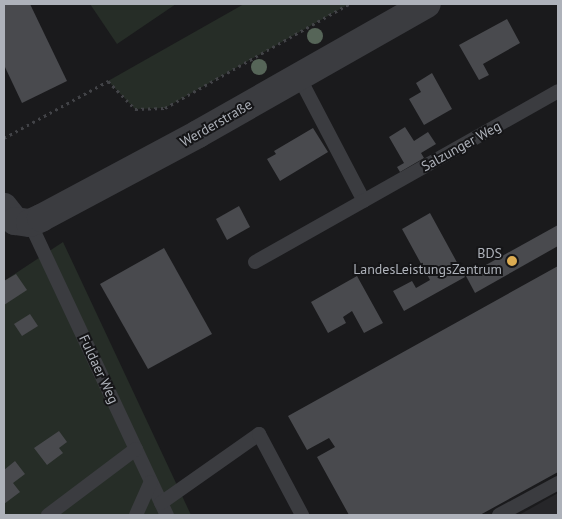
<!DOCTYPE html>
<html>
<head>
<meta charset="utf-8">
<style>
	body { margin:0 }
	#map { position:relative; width:562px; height:519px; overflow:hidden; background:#1a1a1c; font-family:"PT Sans",sans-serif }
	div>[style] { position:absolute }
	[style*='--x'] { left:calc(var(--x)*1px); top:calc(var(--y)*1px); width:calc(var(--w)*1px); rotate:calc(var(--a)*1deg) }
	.built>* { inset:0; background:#262629 }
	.green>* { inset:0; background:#262d27 }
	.building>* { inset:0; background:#494a4e }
	.path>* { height:3px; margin-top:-1.5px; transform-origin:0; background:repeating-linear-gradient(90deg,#424347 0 2.5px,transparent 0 6.5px) }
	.service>* { height:14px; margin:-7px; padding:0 7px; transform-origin:7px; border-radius:7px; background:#3b3c40 }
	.minor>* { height:28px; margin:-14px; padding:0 14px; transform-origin:14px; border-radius:14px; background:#3b3c40 }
	.trees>* { width:16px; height:16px; margin:-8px; border-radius:50%; background:#566558 }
	.dots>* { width:14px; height:14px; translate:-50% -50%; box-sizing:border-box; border:2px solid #151517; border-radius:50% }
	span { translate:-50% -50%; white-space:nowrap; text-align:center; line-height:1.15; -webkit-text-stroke:4px #151517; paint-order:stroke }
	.street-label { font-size:14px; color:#aeb2ba }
	.poi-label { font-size:14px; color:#aeb2ba }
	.right { translate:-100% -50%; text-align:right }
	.frame { position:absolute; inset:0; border:5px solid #aeb2ba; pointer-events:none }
</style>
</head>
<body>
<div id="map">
	<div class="built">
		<i style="clip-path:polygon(558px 493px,558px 515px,519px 515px)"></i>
	</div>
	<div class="green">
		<i style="clip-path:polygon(90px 4px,176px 4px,117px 44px)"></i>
		<i style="clip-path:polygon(244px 4px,349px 4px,165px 108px,135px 109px,108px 81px)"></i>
		<i style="clip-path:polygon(63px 242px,191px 515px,4px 515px,4px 281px)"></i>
	</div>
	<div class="building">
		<i style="clip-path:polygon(4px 4px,30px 4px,67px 81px,22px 103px,4px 65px)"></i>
		<i style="clip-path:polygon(507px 19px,520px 43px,483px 64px,489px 75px,479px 80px,459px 45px)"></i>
		<i style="clip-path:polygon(432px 73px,452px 109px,424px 125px,409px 99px,421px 92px,416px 83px)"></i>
		<i style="clip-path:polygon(405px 127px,414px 141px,428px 132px,436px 144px,421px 153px,424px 158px,400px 172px,397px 167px,404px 163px,389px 137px)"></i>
		<i style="clip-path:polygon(313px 128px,328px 152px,280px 181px,267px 159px,276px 154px,274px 151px)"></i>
		<i style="clip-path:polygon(239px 206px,250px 227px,227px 240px,216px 219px)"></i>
		<i style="clip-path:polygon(430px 213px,465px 277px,404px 311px,393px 291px,412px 281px,416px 288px,430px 280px,402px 229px)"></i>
		<i style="clip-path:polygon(558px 225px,558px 246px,475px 293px,466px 276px)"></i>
		<i style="clip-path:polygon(164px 248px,212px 334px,148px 369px,100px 284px)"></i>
		<i style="clip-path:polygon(558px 266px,558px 472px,480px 515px,349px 515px,317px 457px,335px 447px,329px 438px,307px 450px,288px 416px)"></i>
		<i style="clip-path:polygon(16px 274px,27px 290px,4px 305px,4px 281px)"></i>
		<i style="clip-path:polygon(357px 276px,383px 323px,364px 333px,352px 311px,343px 317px,346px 323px,328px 333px,311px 302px)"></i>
		<i style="clip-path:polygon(30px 314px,38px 326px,22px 336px,14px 324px)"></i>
		<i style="clip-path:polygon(59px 431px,67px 442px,59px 448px,63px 453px,47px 465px,34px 448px)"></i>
		<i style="clip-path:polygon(15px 461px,25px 474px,13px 483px,20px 492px,4px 504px,4px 470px)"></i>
	</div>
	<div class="path">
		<i style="--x:4;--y:138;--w:119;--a:-28.7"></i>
		<i style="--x:108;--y:81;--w:39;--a:46"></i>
		<i style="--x:135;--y:109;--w:30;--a:-2"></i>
		<i style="--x:165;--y:108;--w:211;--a:-29.5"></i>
	</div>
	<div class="service">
		<i style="--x:298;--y:75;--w:142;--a:62.4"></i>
		<i style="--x:30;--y:223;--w:323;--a:64.9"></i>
		<i style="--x:255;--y:262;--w:348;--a:-29.4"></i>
		<i style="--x:161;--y:503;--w:120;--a:-35.1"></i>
		<i style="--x:259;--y:434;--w:92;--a:62"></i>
		<i style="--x:48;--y:515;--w:110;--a:-36.9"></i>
		<i style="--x:136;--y:515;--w:36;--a:-66"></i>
		<i style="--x:499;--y:515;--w:67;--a:-28.5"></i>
	</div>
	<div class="minor">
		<i style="--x:4;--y:207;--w:18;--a:52"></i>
		<i style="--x:15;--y:221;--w:15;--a:8"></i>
		<i style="--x:30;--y:223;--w:12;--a:-24"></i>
		<i style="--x:41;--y:218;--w:178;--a:-28.1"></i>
		<i style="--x:198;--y:134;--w:263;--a:-29.6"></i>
	</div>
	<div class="trees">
		<i style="left:315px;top:36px"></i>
		<i style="left:259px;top:67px"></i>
	</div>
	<div class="dots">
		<i style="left:512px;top:261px;background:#dcac52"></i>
	</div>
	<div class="street-label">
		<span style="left:216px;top:123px;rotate:-30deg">Werderstraße</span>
		<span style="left:461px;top:146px;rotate:-29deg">Salzunger Weg</span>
		<span style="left:99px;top:369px;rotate:65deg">Fuldaer Weg</span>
	</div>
	<div class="poi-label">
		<span class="right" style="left:502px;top:261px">BDS<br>LandesLeistungsZentrum</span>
	</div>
	<div class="frame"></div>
</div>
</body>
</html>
